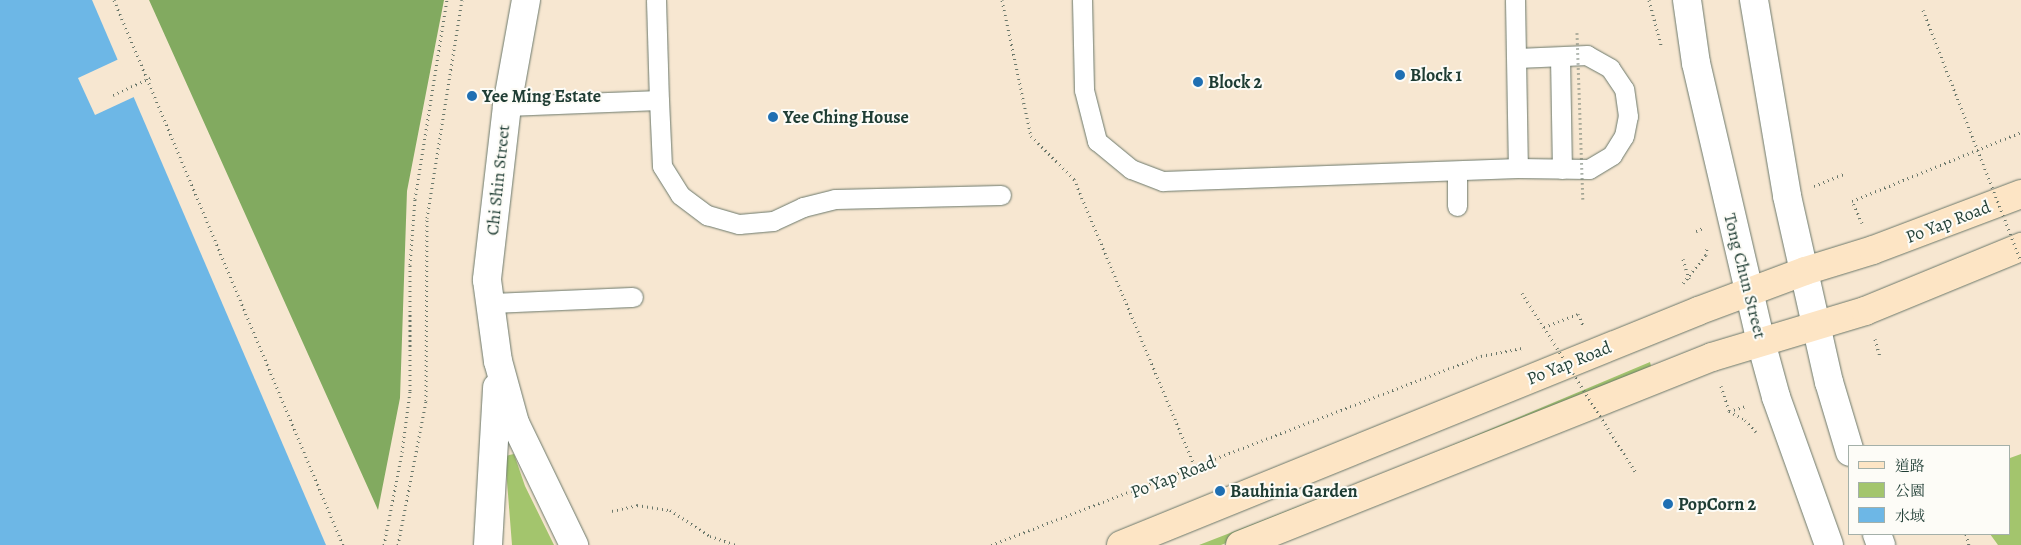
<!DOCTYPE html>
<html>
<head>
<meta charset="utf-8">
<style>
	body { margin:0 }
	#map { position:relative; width:2021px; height:545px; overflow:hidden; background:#f7e7d1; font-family:Alegreya,"Noto Serif TC",serif }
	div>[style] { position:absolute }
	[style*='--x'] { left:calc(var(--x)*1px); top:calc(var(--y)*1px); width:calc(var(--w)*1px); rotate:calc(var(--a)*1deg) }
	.green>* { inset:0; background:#a3c56d }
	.forest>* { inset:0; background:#82aa60 }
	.water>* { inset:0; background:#6db7e6 }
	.pier>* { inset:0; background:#f7e7d1 }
	.path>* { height:3px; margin-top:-1.5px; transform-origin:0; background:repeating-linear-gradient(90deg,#6b786b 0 1px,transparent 0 5px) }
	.roads { filter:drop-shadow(0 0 1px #6b786b) drop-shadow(0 0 1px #6b786b) }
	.service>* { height:19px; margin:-9.5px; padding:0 9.5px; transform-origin:9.5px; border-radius:9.5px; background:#fff }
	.minor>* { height:28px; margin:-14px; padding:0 14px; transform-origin:14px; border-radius:14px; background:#fff }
	.tertiary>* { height:28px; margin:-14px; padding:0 14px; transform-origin:14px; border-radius:14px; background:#fff }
	.secondary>* { height:28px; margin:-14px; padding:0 14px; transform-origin:14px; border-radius:14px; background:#fde5c5 }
	.path-bridge>* { height:3px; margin-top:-1.5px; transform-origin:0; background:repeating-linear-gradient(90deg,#6b786b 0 1px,transparent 0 5px) }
	.dots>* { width:14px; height:14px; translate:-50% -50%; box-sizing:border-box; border:2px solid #fdfcf7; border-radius:50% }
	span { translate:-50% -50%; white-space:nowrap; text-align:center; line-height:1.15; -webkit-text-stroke:4px #fdfcf7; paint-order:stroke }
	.poi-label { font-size:18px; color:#1f3d34; font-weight:700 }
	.left { translate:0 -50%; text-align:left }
	.street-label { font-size:18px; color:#1f3d34 }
	.legend { position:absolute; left:1848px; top:445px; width:162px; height:90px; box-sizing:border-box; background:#fdfcf7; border:1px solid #a4b0a9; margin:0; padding:6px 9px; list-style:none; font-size:15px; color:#1f3d34 }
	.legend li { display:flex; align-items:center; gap:10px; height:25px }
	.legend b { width:25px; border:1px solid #a4b0a9 }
</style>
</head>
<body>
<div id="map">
	<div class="green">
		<i style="clip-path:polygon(1650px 362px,1652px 370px,1409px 472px,1221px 545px,1199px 545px,1405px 465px)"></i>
		<i style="clip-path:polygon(514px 454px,525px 486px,554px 545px,512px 545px,505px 456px)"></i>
		<i style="clip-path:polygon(2021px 454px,2021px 545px,1998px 545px,1990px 534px,2010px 534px,2010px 458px)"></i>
	</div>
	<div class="forest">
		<i style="clip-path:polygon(149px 0,444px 0,407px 191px,400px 398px,378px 510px)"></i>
	</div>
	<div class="water">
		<i style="clip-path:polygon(0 0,92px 0,326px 545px,0 545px)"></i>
	</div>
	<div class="pier">
		<i style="clip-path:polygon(119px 59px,136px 96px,95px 115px,78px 78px)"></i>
	</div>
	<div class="path">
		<i style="--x:114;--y:0;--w:591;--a:67.21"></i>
		<i style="--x:1002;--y:0;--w:139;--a:78"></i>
		<i style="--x:1031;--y:136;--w:61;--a:45"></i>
		<i style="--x:1074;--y:179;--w:315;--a:67.2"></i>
		<i style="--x:1649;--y:0;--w:47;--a:75.1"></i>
		<i style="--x:113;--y:95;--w:41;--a:-24.7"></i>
		<i style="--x:1814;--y:186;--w:32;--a:-22"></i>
		<i style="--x:1862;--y:223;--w:24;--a:-114"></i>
		<i style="--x:1852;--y:201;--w:183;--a:-22.2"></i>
		<i style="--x:1696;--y:231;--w:8;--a:-23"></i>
		<i style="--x:1683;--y:259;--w:21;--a:73"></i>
		<i style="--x:1683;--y:283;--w:36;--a:-51"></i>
		<i style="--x:1706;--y:255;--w:7;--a:-82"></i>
		<i style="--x:1544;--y:327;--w:36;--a:-21"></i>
		<i style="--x:1578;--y:314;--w:12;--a:66"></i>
		<i style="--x:1875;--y:339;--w:18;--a:74"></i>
		<i style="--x:1721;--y:386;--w:26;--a:72"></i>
		<i style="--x:1729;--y:411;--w:18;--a:29"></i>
		<i style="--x:1745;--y:420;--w:16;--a:47"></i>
		<i style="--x:1729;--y:411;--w:19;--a:-16"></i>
		<i style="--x:612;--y:511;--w:26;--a:-13"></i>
		<i style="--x:637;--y:505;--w:33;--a:9"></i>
		<i style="--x:670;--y:510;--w:48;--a:33"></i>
		<i style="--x:710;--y:536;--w:28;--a:19"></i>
		<i style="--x:1966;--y:534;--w:11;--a:75"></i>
		<i style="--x:384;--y:545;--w:95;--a:-79"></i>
		<i style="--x:402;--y:452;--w:62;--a:-82.5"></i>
		<i style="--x:410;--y:391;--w:126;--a:-90"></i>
		<i style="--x:410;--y:265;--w:66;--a:-85.7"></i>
		<i style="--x:415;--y:199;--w:202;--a:-80.9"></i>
		<i style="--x:398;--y:545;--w:147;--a:-79"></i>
		<i style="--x:426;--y:401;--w:183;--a:-89.7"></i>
		<i style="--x:427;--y:218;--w:221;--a:-80.9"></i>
		<i style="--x:991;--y:545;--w:525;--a:-21.09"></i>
		<i style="--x:1481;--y:356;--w:42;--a:-11"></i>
	</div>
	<div class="roads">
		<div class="service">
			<i style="--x:656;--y:0;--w:100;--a:88.3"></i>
			<i style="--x:1082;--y:0;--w:90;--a:88.7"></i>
			<i style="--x:1084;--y:90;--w:53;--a:75.7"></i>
			<i style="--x:1097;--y:141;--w:44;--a:39.5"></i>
			<i style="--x:1131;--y:169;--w:34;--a:21"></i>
			<i style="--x:1163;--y:181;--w:355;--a:-2.1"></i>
			<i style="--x:1518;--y:168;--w:71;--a:0.8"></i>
			<i style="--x:1589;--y:169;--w:27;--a:-31"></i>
			<i style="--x:1612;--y:155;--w:22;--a:-58"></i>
			<i style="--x:1624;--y:136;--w:20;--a:-79"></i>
			<i style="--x:1628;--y:116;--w:27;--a:-98"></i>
			<i style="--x:1624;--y:89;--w:25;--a:-124"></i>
			<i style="--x:1610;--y:68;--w:26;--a:-151"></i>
			<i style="--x:1587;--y:55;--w:70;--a:177.5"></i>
			<i style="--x:1515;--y:0;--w:168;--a:89"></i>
			<i style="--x:1560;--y:57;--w:112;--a:89"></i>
			<i style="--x:507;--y:106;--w:152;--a:-2.3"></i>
			<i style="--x:659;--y:100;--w:66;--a:87.4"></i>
			<i style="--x:662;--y:166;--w:34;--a:58"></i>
			<i style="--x:680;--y:195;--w:34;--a:37"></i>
			<i style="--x:707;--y:215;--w:33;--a:16"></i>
			<i style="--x:739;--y:224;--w:34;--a:-5"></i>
			<i style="--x:773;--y:221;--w:33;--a:-25"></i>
			<i style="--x:803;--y:207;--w:33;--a:-14"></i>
			<i style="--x:835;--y:199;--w:166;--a:-1.4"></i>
			<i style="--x:1457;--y:171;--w:35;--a:90"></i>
			<i style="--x:490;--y:303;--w:143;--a:-2.4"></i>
		</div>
		<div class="minor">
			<i style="--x:526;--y:0;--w:108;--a:100.2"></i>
			<i style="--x:507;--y:106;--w:175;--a:96.6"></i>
			<i style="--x:487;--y:280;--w:82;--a:82.3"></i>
			<i style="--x:498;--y:361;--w:64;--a:74.7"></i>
			<i style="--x:515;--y:423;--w:136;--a:64.2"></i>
			<i style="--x:488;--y:545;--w:158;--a:-86.7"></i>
		</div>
		<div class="tertiary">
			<i style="--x:1687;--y:0;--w:64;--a:81.9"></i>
			<i style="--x:1696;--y:63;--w:286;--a:76.9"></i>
			<i style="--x:1761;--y:342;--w:57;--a:74.7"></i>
			<i style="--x:1776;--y:397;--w:157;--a:70.3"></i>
			<i style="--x:1754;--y:0;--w:199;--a:80.4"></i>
			<i style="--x:1787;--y:196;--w:191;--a:77.3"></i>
			<i style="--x:1829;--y:382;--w:73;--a:73.3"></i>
			<i style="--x:1877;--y:534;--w:12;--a:70"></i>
		</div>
		<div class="secondary">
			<i style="--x:1121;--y:545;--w:623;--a:-22.07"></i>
			<i style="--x:1698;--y:311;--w:114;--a:-20.5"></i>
			<i style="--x:1805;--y:271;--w:71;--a:-17.2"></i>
			<i style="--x:1873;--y:250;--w:158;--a:-20.7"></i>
			<i style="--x:1240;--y:545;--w:508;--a:-21.72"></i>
			<i style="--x:1712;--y:357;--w:160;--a:-16.7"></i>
			<i style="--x:1865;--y:311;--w:169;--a:-22.3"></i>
		</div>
	</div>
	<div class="path-bridge">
		<i style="--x:1923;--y:10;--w:270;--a:68.7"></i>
		<i style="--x:1577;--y:33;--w:168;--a:88"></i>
		<i style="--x:1522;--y:293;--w:211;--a:57.6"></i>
	</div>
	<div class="dots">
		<i style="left:1400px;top:75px;background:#1f6fb2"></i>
		<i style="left:1198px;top:82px;background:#1f6fb2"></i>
		<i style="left:472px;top:96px;background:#1f6fb2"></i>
		<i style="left:773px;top:117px;background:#1f6fb2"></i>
		<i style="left:1220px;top:491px;background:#1f6fb2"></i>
		<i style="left:1668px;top:504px;background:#1f6fb2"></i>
	</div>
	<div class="poi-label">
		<span class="left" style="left:1410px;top:75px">Block 1</span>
		<span class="left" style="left:1208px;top:82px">Block 2</span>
		<span class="left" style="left:482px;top:96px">Yee Ming Estate</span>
		<span class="left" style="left:783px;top:117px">Yee Ching House</span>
		<span class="left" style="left:1230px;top:491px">Bauhinia Garden</span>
		<span class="left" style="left:1678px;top:504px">PopCorn 2</span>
	</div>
	<div class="street-label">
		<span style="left:498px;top:180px;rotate:-84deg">Chi Shin Street</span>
		<span style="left:1948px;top:222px;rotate:-21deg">Po Yap Road</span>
		<span style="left:1745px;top:276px;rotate:76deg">Tong Chun Street</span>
		<span style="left:1569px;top:363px;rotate:-22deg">Po Yap Road</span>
		<span style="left:1173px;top:477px;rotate:-21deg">Po Yap Road</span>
	</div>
	<ul class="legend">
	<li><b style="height:6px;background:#fde5c5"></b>道路</li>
	<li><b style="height:14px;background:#a3c56d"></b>公園</li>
	<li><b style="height:14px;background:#6db7e6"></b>水域</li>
	</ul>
</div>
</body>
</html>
